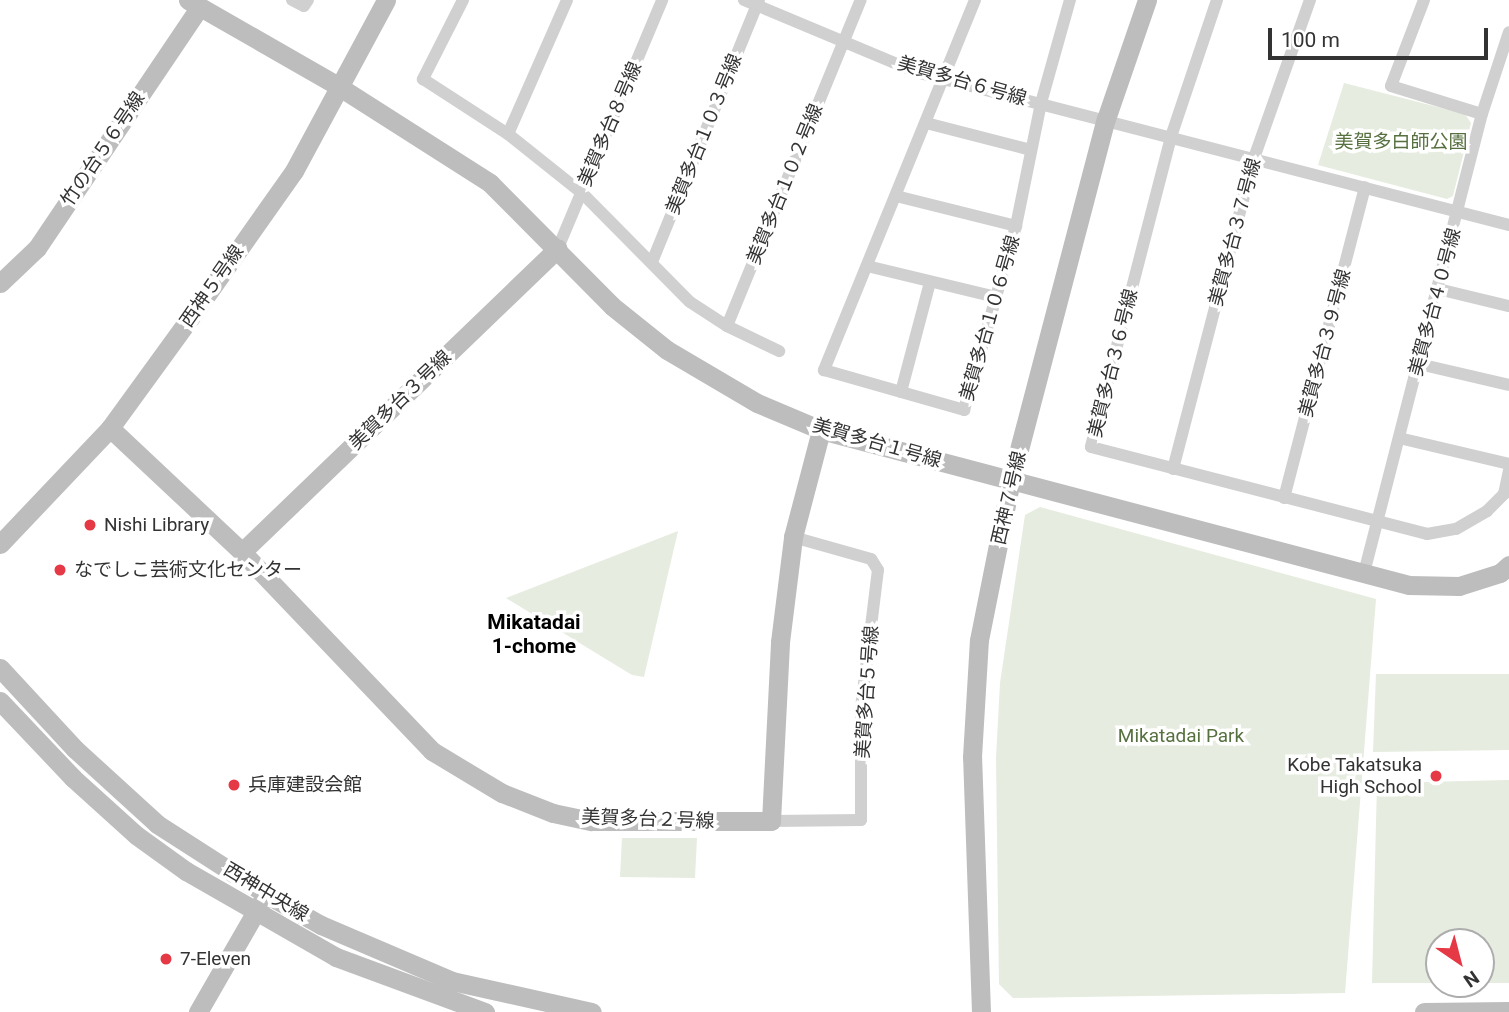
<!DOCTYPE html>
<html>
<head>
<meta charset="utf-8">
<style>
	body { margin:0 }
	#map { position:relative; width:1509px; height:1012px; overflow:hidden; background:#fff; font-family:Roboto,"Noto Sans JP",sans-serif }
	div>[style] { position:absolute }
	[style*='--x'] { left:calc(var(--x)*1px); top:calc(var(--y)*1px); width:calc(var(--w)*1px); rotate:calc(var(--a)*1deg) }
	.green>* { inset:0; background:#e6ecdf }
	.street>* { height:12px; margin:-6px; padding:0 6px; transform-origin:6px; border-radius:6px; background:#d0d0d0 }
	.secondary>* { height:19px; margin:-9.5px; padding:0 9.5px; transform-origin:9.5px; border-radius:9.5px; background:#bdbdbd }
	.dots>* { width:19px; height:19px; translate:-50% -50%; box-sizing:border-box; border:4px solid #fff; border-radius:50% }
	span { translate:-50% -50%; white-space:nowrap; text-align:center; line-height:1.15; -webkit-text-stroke:7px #fff; paint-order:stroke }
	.street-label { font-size:19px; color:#333 }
	.park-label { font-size:19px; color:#56703f }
	.poi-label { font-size:19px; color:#333 }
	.left { translate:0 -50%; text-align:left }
	.right { translate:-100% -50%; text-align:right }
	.neighbourhood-label { font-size:21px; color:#000; font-weight:700 }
	.north { position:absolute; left:1425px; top:928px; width:70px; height:70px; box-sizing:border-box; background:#fff; border:2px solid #adadad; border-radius:50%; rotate:145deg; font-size:19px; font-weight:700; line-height:28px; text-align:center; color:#333 }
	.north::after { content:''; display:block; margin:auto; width:24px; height:32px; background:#e63946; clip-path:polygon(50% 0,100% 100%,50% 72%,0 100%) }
	.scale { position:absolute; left:1268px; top:28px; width:220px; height:32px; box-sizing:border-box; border:4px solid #333; border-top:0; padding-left:9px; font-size:21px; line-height:24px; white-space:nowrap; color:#333; -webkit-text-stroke:5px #fff; paint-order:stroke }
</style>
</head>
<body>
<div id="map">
	<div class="green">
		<i style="clip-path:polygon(1344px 83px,1465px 114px,1471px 123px,1453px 196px,1447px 199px,1318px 165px)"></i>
		<i style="clip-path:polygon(1040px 507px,1376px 599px,1345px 993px,1013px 998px,999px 984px,996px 758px,1000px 683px,1025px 515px)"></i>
		<i style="clip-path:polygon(678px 531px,644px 677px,632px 675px,506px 598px)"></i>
		<i style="clip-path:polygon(1376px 674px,1509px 674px,1509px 750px,1373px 752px)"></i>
		<i style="clip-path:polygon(1509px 780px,1509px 983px,1481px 983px,1481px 942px,1439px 942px,1439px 983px,1372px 983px,1377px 783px)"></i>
		<i style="clip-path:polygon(622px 838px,697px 838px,695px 878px,620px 877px)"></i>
	</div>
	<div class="street">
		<i style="--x:292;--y:0;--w:13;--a:27"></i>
		<i style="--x:304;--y:6;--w:7;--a:-56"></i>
		<i style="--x:463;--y:0;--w:89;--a:116.9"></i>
		<i style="--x:423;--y:79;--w:101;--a:32.9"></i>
		<i style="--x:508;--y:134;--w:95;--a:38.6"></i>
		<i style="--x:582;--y:193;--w:153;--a:45.3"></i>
		<i style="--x:690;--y:302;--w:44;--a:33"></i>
		<i style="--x:727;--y:326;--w:352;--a:-67.7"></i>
		<i style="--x:744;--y:0;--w:186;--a:22.7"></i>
		<i style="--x:916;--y:72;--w:612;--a:14.47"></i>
		<i style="--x:975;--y:0;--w:400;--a:112.2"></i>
		<i style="--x:824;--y:370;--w:146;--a:15.9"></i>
		<i style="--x:964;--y:410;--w:191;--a:-74.2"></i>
		<i style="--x:1016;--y:226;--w:126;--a:-78.5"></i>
		<i style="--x:1041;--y:103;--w:107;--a:-74.3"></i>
		<i style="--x:1217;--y:0;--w:145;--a:108.6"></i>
		<i style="--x:1171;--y:137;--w:320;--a:104.5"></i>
		<i style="--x:1091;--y:447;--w:347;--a:14.5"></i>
		<i style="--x:1427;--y:534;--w:29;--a:-10"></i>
		<i style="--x:1456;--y:529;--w:36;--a:-30"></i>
		<i style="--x:1487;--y:511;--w:24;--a:-45"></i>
		<i style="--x:1504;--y:494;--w:24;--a:-78"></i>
		<i style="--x:1424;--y:0;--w:92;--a:111"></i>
		<i style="--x:1391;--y:86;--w:95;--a:17.1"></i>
		<i style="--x:926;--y:123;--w:108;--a:14.4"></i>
		<i style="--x:508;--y:134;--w:146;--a:-66.2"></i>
		<i style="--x:896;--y:196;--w:124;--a:14"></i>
		<i style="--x:558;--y:248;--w:269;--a:-67.2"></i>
		<i style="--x:652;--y:262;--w:283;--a:-67.8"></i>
		<i style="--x:867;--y:266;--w:133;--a:13.5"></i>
		<i style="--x:1438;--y:289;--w:73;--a:13.5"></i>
		<i style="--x:727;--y:326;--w:58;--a:25.7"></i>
		<i style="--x:1419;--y:364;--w:92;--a:13.1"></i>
		<i style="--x:901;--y:392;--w:114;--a:-75.2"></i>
		<i style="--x:1399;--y:438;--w:113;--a:13.3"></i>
		<i style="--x:1173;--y:469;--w:321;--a:-75.4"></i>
		<i style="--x:1254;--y:158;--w:168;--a:-70.5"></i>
		<i style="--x:1284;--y:498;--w:321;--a:-75.4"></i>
		<i style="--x:1364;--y:573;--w:474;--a:-75.6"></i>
		<i style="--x:1482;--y:114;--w:86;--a:-71.8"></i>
		<i style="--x:771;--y:821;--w:90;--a:-0.6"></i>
		<i style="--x:861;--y:820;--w:112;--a:-90"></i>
		<i style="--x:861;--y:708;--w:139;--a:-83"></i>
		<i style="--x:878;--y:570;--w:13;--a:-122"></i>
		<i style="--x:871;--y:559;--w:81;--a:-164.2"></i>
	</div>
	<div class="secondary">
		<i style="--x:188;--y:0;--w:173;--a:29.8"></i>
		<i style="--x:338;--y:86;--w:180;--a:32.5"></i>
		<i style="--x:490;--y:183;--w:173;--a:45.2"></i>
		<i style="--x:612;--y:306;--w:70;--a:38.7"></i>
		<i style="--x:667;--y:350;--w:104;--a:30.5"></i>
		<i style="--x:757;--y:403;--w:69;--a:22.9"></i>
		<i style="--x:821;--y:430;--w:608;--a:14.77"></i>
		<i style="--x:1409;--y:585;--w:50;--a:1.1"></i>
		<i style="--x:1459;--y:586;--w:43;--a:-17.6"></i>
		<i style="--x:1500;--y:573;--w:12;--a:-42"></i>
		<i style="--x:0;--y:283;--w:51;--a:-43.4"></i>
		<i style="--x:37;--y:248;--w:288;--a:-56"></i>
		<i style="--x:110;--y:428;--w:181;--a:43.2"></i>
		<i style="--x:242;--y:552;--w:275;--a:46.3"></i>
		<i style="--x:432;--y:751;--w:82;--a:31"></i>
		<i style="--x:502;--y:793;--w:55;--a:21.4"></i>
		<i style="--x:553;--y:813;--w:39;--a:12"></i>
		<i style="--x:591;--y:821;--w:180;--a:0"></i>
		<i style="--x:771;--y:821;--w:179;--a:-87.1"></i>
		<i style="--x:780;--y:642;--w:106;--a:-82.9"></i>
		<i style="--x:793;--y:537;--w:111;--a:-75.3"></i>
		<i style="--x:0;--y:544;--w:160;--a:-46.5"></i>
		<i style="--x:110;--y:428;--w:150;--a:-54"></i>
		<i style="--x:198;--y:307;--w:166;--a:-54.8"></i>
		<i style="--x:294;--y:171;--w:194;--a:-61.7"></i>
		<i style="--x:242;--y:552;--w:438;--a:-43.9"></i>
		<i style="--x:0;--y:668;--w:110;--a:47.2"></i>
		<i style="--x:75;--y:749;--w:111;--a:42.4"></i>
		<i style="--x:157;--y:824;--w:130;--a:32.7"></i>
		<i style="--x:266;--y:894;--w:63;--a:29.4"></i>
		<i style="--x:321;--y:925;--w:142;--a:23.1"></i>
		<i style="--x:452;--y:981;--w:143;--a:12.5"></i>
		<i style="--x:0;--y:701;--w:106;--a:46.5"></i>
		<i style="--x:73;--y:778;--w:85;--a:42.1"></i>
		<i style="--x:136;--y:835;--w:62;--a:35.8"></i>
		<i style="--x:186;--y:871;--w:173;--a:29.8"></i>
		<i style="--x:336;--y:957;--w:159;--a:20.3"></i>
		<i style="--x:198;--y:1012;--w:125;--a:-60.1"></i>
		<i style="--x:981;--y:1012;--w:255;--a:-92"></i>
		<i style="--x:972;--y:757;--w:117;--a:-86.6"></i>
		<i style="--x:979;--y:640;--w:163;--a:-78.7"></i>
		<i style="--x:1011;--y:480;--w:373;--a:-75.3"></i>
		<i style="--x:1106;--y:119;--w:126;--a:-71"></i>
		<i style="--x:1424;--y:1012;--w:85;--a:-0.7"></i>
	</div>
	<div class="dots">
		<i style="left:90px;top:525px;background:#e63946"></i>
		<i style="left:60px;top:570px;background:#e63946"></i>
		<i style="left:1436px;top:776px;background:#e63946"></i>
		<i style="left:234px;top:785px;background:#e63946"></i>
		<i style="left:166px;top:959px;background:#e63946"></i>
	</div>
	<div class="street-label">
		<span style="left:962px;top:81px;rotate:16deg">美賀多台６号線</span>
		<span style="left:610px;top:124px;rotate:-67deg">美賀多台８号線</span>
		<span style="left:704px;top:134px;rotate:-68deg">美賀多台１０３号線</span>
		<span style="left:103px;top:149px;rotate:-56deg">竹の台５６号線</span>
		<span style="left:785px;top:184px;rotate:-68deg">美賀多台１０２号線</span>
		<span style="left:1235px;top:232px;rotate:-75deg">美賀多台３７号線</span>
		<span style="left:212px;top:286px;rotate:-55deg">西神５号線</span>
		<span style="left:1435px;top:302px;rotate:-75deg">美賀多台４０号線</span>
		<span style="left:990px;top:318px;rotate:-74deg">美賀多台１０６号線</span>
		<span style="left:1325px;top:343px;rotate:-75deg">美賀多台３９号線</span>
		<span style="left:1113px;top:363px;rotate:-76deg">美賀多台３６号線</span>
		<span style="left:400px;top:400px;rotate:-44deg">美賀多台３号線</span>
		<span style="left:877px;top:443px;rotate:16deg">美賀多台１号線</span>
		<span style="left:1009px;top:498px;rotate:-77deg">西神７号線</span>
		<span style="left:867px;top:692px;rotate:-86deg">美賀多台５号線</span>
		<span style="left:648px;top:819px;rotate:2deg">美賀多台２号線</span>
		<span style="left:266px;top:892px;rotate:31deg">西神中央線</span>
	</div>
	<div class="park-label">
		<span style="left:1401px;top:142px">美賀多白師公園</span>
		<span style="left:1181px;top:736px">Mikatadai Park</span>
	</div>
	<div class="poi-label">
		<span class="left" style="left:104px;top:525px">Nishi Library</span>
		<span class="left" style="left:74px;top:570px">なでしこ芸術文化センター</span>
		<span class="right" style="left:1422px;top:776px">Kobe Takatsuka<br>High School</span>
		<span class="left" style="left:248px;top:785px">兵庫建設会館</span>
		<span class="left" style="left:180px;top:959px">7-Eleven</span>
	</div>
	<div class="neighbourhood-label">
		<span style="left:534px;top:634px">Mikatadai<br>1-chome</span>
	</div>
	<div class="north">N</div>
	<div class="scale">100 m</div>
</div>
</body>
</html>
